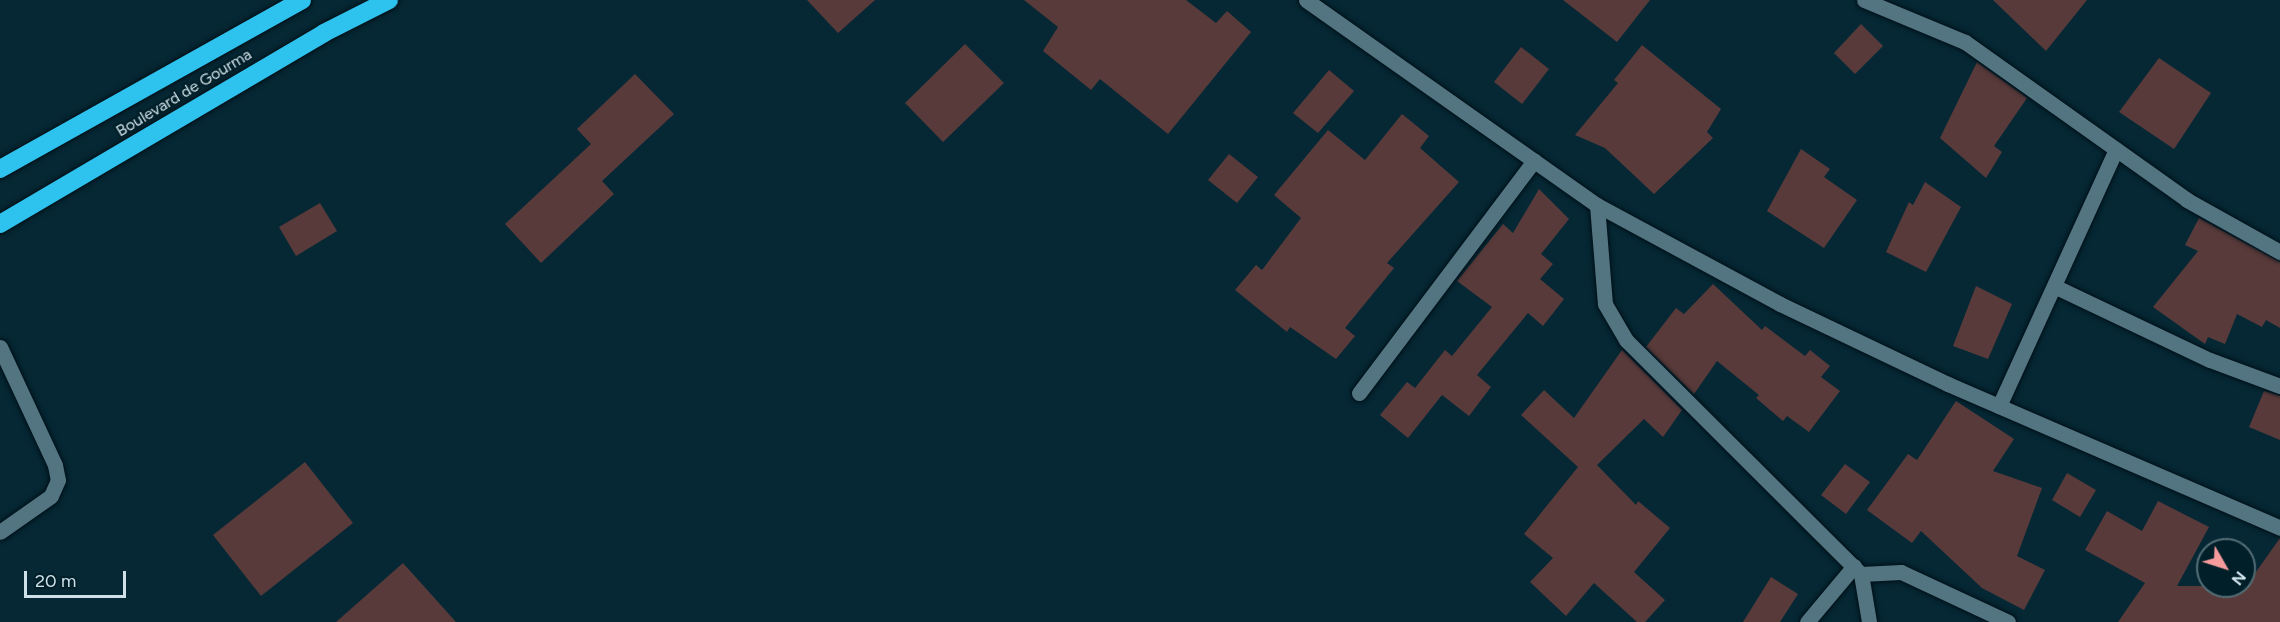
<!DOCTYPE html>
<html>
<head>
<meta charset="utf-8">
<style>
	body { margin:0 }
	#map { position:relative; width:2280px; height:622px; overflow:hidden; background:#052834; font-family:Figtree,sans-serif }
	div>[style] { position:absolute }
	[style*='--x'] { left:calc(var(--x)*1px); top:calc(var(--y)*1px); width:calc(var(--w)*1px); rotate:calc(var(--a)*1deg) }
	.building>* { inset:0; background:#593a3a }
	.roads { filter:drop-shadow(0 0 2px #001018) drop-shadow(0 0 2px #001018) }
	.lane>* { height:15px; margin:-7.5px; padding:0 7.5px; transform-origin:7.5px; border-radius:7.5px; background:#537582 }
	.street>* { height:15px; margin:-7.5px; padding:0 7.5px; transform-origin:7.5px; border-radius:7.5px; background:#537582 }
	.highway>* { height:18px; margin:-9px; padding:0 9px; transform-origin:9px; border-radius:9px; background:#2ec3ef }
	span { translate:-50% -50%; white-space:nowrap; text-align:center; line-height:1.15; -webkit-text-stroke:5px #001f29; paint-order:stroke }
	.street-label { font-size:16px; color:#cfe1e8 }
	.north { position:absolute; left:2196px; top:538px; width:60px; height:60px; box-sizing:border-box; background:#001f29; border:2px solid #536d75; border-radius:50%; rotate:129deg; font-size:16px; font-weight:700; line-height:24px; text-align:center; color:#cfe1e8 }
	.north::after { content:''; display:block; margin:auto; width:21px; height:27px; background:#f59b9c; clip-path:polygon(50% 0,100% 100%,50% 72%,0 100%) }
	.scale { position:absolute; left:24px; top:571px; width:102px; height:27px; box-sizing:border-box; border:3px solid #cfe1e8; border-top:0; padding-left:8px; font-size:18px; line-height:21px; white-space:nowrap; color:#cfe1e8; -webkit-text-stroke:4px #001f29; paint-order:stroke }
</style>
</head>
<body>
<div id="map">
	<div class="building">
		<i style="clip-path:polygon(807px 0,875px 0,838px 33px)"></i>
		<i style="clip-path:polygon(1024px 0,1186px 0,1216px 23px,1227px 11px,1251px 32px,1168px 134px,1100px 79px,1091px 90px,1043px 51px,1058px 27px)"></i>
		<i style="clip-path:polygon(1563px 0,1650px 0,1617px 42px)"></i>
		<i style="clip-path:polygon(1993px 0,2087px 0,2046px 51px)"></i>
		<i style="clip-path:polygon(1861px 24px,1883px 46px,1855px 74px,1834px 53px)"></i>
		<i style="clip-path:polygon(965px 44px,1004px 83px,943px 142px,905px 103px)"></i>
		<i style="clip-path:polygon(1642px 45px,1721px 109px,1707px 132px,1713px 138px,1654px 194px,1605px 148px,1575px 135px,1618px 83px,1614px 80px)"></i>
		<i style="clip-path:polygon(1521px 47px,1549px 69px,1522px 104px,1494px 82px)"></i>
		<i style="clip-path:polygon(2159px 58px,2211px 93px,2174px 149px,2119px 112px)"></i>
		<i style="clip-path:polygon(1977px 62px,2027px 98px,1994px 146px,2002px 152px,1986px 178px,1940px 138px)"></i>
		<i style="clip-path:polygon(1329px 70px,1354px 91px,1318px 133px,1293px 113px)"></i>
		<i style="clip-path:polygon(635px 74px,674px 114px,602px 181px,614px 194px,541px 263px,505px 224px,591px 144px,577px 129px)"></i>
		<i style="clip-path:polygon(1402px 114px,1429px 136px,1420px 148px,1459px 182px,1387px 263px,1394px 268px,1345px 328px,1355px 336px,1336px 359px,1290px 327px,1287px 332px,1235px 290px,1256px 265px,1262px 270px,1301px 218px,1274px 195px,1328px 130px,1365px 160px)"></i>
		<i style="clip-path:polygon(1801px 149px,1830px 169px,1824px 177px,1857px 200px,1824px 248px,1767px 211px)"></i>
		<i style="clip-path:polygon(1229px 154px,1258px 177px,1237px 203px,1208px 180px)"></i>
		<i style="clip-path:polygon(1925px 182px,1961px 207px,1926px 272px,1886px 252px,1909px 202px,1913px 205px)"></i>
		<i style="clip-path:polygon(1539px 189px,1569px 219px,1541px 254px,1553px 264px,1540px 279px,1564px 299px,1543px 326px,1528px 313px,1477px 375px,1491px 387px,1469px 416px,1442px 395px,1408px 438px,1380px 415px,1407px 382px,1415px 388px,1445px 350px,1452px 356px,1492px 307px,1457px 281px,1503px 224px,1513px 233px)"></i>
		<i style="clip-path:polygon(320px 203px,337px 231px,296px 256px,279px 227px)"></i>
		<i style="clip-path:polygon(2199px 218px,2280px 262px,2280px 328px,2266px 320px,2262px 327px,2237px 314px,2225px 344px,2208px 337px,2205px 344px,2153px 307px,2198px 251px,2185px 245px)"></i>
		<i style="clip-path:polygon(1713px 284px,1762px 330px,1765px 326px,1805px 356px,1810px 350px,1830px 366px,1821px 377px,1840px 391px,1809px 432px,1787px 416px,1783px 421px,1756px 398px,1759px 395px,1717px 361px,1694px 394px,1646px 347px,1676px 308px,1684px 314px)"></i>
		<i style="clip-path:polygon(1976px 286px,2012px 304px,1988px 359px,1953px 346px)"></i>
		<i style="clip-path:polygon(1622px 350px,1682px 410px,1663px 437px,1644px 419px,1597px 465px,1636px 505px,1638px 501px,1670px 528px,1634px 572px,1665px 600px,1645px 622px,1637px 622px,1594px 583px,1566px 616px,1530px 582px,1553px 558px,1524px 534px,1578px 467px,1521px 415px,1544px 390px,1574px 418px)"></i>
		<i style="clip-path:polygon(2264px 391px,2280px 396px,2280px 440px,2249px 427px)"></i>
		<i style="clip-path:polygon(1956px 401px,2014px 439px,1993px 471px,2042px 488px,2017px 556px,2045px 570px,2024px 610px,1982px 588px,1921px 531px,1912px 543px,1867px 510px,1908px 454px,1917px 460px)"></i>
		<i style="clip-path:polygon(305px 462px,353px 523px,261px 596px,213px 535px)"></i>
		<i style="clip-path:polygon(1845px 464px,1870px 482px,1846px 514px,1821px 495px)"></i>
		<i style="clip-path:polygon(2067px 473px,2096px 490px,2080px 517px,2052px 500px)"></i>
		<i style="clip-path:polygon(2158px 501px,2209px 527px,2177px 586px,2246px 586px,2280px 538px,2280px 622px,2118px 622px,2145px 583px,2085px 550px,2107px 511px,2142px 531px)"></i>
		<i style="clip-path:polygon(403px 563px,456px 622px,336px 622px)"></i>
		<i style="clip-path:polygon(1771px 577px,1798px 594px,1780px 622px,1743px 622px)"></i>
	</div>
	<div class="roads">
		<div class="lane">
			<i style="--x:0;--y:347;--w:130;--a:65"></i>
			<i style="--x:55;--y:465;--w:15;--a:79"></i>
			<i style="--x:58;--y:480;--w:17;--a:114"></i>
			<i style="--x:51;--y:496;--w:62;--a:144.8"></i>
		</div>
		<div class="street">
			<i style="--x:1306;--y:0;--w:356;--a:35.2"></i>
			<i style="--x:1597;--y:205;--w:208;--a:28.4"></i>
			<i style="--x:1780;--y:304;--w:186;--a:25.5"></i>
			<i style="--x:1948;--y:384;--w:362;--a:23.4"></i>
			<i style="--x:1864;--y:0;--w:109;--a:22.6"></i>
			<i style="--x:1965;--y:42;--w:272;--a:35.4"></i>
			<i style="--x:2187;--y:200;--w:107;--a:29.2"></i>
			<i style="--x:1597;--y:205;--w:99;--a:85.4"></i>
			<i style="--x:1605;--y:304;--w:42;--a:59.7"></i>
			<i style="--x:1626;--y:340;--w:332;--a:44.9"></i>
			<i style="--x:1861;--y:574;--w:40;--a:-2.9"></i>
			<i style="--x:1901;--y:572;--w:118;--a:25"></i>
			<i style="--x:2056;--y:287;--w:170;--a:25.4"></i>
			<i style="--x:2210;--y:360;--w:75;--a:20.4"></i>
			<i style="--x:1359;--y:393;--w:291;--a:-53"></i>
			<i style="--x:1999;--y:406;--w:282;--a:-65.5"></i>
			<i style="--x:1861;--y:574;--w:49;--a:80.5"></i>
			<i style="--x:1807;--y:622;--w:73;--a:-50"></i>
		</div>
		<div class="highway">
			<i style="--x:0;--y:169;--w:346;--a:-29.2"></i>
			<i style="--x:0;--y:224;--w:376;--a:-30.5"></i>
			<i style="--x:324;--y:33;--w:73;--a:-26.9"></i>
		</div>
	</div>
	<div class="street-label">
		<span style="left:184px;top:93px;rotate:-31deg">Boulevard de Gourma</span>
	</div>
	<div class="north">N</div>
	<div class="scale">20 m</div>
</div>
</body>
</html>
